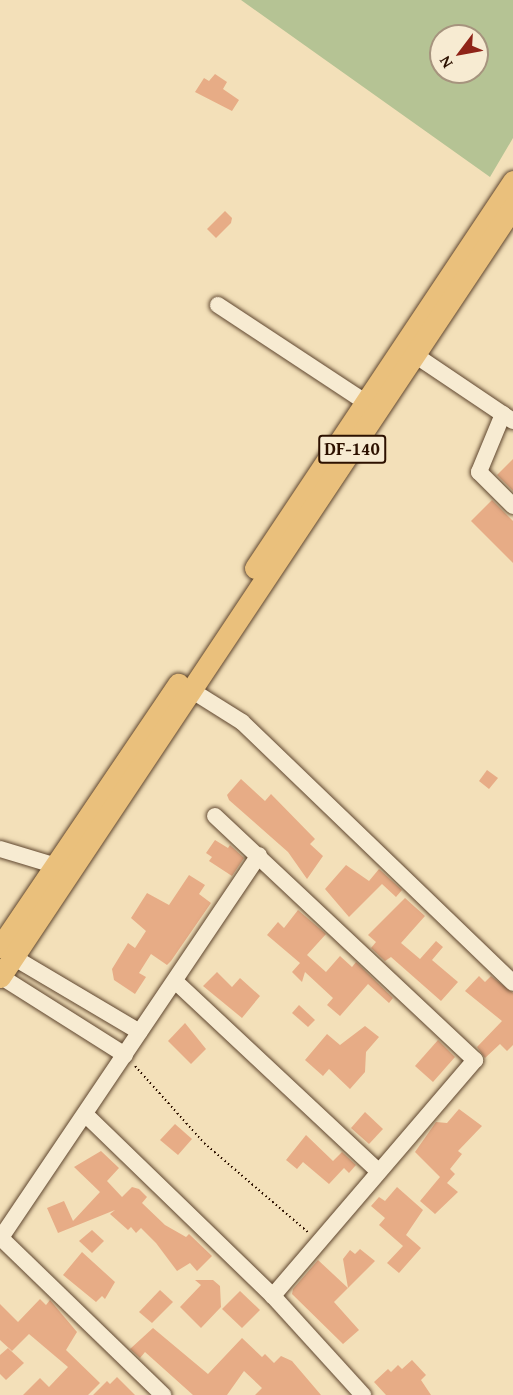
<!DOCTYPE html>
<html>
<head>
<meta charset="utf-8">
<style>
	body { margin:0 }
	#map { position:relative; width:513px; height:1395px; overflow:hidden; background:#f3e0b9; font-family:"Gentium Book Plus",serif }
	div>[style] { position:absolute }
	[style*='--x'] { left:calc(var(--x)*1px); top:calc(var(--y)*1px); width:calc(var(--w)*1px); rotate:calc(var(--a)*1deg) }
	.green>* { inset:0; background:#b5c394 }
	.building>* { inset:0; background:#e7ac86 }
	.path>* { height:2px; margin-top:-1px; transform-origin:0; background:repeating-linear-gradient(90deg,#2d1100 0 1.5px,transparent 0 4.5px) }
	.roads { filter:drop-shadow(0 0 2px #5e452e) drop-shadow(0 0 2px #5e452e) }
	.minor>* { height:16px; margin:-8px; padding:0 8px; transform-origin:8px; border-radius:8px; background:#f7ebd2 }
	.major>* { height:21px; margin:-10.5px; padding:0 10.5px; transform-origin:10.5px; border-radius:10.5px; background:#eac07c }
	span { translate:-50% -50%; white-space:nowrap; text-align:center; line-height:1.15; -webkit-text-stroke:4.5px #f7ebd2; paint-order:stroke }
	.shield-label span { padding:2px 4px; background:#f7ebd2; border:2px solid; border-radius:4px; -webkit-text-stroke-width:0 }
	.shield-label { font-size:18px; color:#2d1100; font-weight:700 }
	.north { position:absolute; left:429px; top:24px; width:60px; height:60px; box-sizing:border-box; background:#f7ebd2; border:2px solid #a6947e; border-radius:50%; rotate:238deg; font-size:16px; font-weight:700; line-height:24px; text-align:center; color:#2d1100 }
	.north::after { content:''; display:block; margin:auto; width:21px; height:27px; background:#8f2418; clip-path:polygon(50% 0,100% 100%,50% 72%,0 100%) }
</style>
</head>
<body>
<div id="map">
	<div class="green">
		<i style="clip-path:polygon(evenodd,241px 0,513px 0,513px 138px,490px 177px,241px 0,441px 36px,477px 36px,477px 72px,441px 72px,441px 36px)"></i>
	</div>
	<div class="building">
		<i style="clip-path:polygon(215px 74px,227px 82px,223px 89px,239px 100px,232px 111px,195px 92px,204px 78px,209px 81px)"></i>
		<i style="clip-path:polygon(225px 211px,232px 218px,231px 223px,216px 238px,207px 229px)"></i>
		<i style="clip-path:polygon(513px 459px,513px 491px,497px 475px)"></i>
		<i style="clip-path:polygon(492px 500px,513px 521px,513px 563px,471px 521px)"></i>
		<i style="clip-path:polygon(487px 770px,498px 778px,489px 789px,479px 781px)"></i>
		<i style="clip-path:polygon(241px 779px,265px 801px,271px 794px,315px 839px,310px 844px,323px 856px,307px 879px,288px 852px,229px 800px,227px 795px)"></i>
		<i style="clip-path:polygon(215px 840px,228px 848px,230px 845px,244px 858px,232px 876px,209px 861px,212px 857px,206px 853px)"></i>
		<i style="clip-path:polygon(346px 865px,369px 881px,379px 869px,402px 890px,396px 897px,382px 884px,349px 917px,325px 889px)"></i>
		<i style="clip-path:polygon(189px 875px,205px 885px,199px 894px,211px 903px,171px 961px,167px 965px,151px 954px,139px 973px,146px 977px,135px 994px,114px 980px,112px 969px,128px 943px,135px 948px,146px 931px,131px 918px,147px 893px,169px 905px)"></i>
		<i style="clip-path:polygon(405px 898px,425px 916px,401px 943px,420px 959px,436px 941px,443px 947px,432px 960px,458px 982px,441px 1001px,391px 957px,385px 961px,371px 948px,376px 942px,368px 935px)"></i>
		<i style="clip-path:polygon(298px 910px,326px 934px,307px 955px,326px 972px,340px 956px,352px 967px,356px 962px,393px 998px,389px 1003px,368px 984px,340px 1016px,327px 1005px,333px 998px,305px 972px,302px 982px,292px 972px,300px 963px,267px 935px,278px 922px,284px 928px)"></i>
		<i style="clip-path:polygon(217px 972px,232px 987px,240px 978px,260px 996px,242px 1018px,203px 986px)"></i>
		<i style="clip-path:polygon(479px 976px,485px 982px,491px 976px,513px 993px,513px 1045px,507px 1051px,500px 1044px,485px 1058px,477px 1047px,502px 1021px,465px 991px)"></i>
		<i style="clip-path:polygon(299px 1005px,315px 1020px,308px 1027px,292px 1013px)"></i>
		<i style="clip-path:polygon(185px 1023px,206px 1049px,191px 1064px,168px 1041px)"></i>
		<i style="clip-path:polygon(365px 1026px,379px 1037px,366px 1052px,365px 1072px,350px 1089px,329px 1069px,323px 1076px,305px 1060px,327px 1034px,340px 1045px)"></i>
		<i style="clip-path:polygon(438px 1040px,455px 1057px,433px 1082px,415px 1066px)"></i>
		<i style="clip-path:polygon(459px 1109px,482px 1126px,458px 1151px,462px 1154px,450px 1169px,455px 1174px,447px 1183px,458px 1192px,435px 1214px,420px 1201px,440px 1177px,415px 1152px,436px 1122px,447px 1123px)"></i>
		<i style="clip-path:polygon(365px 1112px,383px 1129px,369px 1144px,351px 1128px)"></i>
		<i style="clip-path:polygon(175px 1124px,192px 1139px,178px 1155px,160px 1140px)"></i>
		<i style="clip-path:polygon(306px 1135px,333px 1161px,342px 1152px,356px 1165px,349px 1173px,344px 1168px,329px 1184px,303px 1162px,297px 1169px,286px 1160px)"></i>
		<i style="clip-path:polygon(101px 1151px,119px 1168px,107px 1181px,122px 1197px,132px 1187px,139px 1189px,147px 1197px,142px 1203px,165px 1225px,186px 1237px,189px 1234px,212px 1256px,197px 1271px,190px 1263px,177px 1271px,156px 1243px,141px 1228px,136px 1233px,131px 1227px,128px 1230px,110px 1214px,115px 1210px,58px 1233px,47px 1208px,64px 1201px,73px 1221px,100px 1192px,74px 1167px)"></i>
		<i style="clip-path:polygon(397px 1187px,423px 1210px,406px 1235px,421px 1248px,399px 1273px,387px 1263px,403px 1246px,379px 1225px,385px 1218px,371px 1206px,379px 1197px,385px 1201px)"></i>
		<i style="clip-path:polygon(92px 1230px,104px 1241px,92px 1253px,79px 1241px)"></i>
		<i style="clip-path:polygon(360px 1249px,375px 1261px,334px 1302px,359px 1330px,343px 1344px,292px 1294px,293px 1289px,318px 1260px,348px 1288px,343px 1259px,350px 1250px,355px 1254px)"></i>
		<i style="clip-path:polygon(82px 1252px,115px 1282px,105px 1299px,102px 1296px,96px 1302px,63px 1275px)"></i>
		<i style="clip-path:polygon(195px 1280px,213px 1280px,220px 1286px,221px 1307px,201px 1328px,180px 1307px,201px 1285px)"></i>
		<i style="clip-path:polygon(160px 1290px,173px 1302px,152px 1323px,139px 1312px)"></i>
		<i style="clip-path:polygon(240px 1291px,260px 1310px,242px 1328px,222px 1309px)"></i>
		<i style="clip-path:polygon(40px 1299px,46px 1305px,50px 1300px,77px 1332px,66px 1350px,100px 1383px,88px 1395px,23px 1395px,40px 1378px,49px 1387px,68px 1367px,29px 1334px,12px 1351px,0 1340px,0 1304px,18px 1322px)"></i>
		<i style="clip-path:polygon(153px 1328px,208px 1374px,242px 1338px,262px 1357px,265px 1354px,274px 1363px,281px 1356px,292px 1361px,321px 1395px,255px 1395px,262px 1388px,244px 1371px,227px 1395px,193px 1395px,145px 1352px,140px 1358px,130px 1349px)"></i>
		<i style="clip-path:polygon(8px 1348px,24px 1363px,6px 1380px,0 1374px,0 1355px)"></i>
		<i style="clip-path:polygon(412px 1360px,426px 1375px,421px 1380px,431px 1395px,386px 1395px,374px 1382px,388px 1369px,391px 1372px,398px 1365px,402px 1369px)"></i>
		<i style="clip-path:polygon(117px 1377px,135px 1395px,93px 1395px,107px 1381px,110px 1384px)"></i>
	</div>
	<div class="path">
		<i style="--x:135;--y:1066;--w:103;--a:48.1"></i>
		<i style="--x:204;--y:1143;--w:137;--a:40.6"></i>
	</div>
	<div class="roads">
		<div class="minor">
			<i style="--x:218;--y:305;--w:176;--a:33.4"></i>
			<i style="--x:415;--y:355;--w:118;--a:34"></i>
			<i style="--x:503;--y:414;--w:63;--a:112.5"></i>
			<i style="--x:479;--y:472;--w:48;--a:45"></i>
			<i style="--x:191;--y:690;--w:60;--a:32.1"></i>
			<i style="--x:242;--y:722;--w:376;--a:43.9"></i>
			<i style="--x:215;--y:816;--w:357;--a:43.2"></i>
			<i style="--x:475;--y:1060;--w:311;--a:130.6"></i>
			<i style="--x:0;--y:849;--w:55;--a:16.8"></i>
			<i style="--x:13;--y:957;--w:147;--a:30.6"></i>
			<i style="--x:0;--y:976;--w:148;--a:32.3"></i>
			<i style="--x:175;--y:981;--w:279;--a:43.1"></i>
			<i style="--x:85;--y:1114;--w:262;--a:44.1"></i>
			<i style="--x:273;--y:1296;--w:134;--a:47.7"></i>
			<i style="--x:1;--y:1238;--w:226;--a:44.1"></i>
			<i style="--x:0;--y:1239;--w:463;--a:-56"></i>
		</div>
		<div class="major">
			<i style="--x:255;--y:568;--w:465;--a:-56.3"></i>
			<i style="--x:0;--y:947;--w:318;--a:-55.9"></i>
			<i style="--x:0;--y:977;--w:925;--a:-56.33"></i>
		</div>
	</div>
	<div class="shield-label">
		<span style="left:352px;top:449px">DF-140</span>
	</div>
	<div class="north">N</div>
</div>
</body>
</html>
